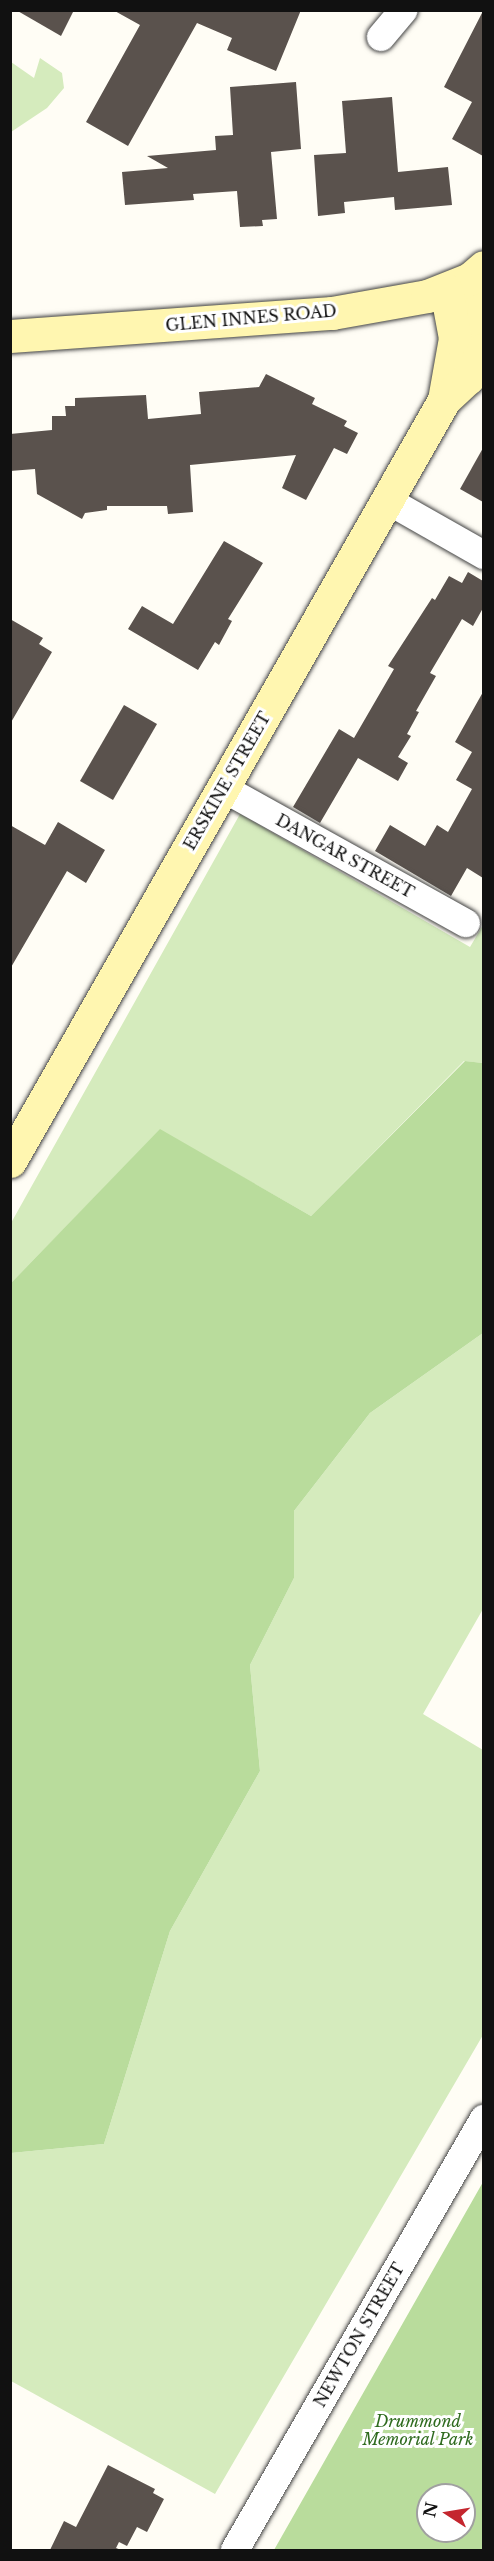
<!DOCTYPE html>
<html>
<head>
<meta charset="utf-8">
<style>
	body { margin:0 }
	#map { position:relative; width:494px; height:2561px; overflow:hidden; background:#fffdf5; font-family:"Libre Baskerville",serif }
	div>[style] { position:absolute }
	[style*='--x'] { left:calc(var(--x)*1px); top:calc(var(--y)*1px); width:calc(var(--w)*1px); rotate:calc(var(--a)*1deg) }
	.green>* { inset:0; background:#d5ebbd }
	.forest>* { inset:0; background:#b9dc9c }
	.building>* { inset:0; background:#5a524d }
	.roads { filter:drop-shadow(0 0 2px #444) drop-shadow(0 0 2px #444) }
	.street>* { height:28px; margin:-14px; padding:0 14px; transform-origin:14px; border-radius:14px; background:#fff }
	.secondary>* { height:33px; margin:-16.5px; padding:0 16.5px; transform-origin:16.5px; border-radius:16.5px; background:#fff6b0 }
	span { translate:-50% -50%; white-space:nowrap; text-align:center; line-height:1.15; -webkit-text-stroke:6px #fff; paint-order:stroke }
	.street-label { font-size:16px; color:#111 }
	.park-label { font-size:16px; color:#2f6b1f; font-style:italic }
	.frame { position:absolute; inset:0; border:12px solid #111; pointer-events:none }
	.north { position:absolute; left:416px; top:2483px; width:60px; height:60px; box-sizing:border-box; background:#fff; border:2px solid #a0a0a0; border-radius:50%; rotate:282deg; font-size:16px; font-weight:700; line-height:24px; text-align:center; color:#111 }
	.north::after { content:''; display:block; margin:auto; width:21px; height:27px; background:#c4262e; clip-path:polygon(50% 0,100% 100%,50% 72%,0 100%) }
</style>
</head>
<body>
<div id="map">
	<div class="green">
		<i style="clip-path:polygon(40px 58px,62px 73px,64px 88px,47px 108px,11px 132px,11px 62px,34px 78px)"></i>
		<i style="clip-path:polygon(240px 814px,470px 947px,483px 925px,483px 1063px,464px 1061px,311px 1216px,160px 1130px,11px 1283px,11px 1223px)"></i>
		<i style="clip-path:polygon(483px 1333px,483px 1609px,423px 1714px,483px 1750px,483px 2035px,215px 2494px,11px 2381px,11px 2153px,104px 2144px,170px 1931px,260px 1771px,250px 1665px,294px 1578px,294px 1511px,370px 1413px)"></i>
	</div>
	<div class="forest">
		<i style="clip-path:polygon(465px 1061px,483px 1063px,483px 1333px,370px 1413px,294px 1511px,294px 1578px,250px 1665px,260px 1771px,170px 1931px,104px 2144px,11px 2153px,11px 1283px,160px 1129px,311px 1216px)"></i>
		<i style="clip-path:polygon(evenodd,483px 2182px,483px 2550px,274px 2550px,483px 2182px,428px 2495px,464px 2495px,464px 2531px,428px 2531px,428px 2495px)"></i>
	</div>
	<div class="building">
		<i style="clip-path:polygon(16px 10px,74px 10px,61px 36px)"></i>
		<i style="clip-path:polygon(113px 10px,301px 10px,276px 71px,227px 50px,232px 38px,197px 23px,128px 146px,86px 122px,140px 25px)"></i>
		<i style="clip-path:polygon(483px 11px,483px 156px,452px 139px,472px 102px,444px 87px)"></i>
		<i style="clip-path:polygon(296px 82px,301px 149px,271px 152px,277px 219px,262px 220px,263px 226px,240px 227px,237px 191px,193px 194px,194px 200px,125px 205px,122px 172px,168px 168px,147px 156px,216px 150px,215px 136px,233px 135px,230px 87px)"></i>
		<i style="clip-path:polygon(392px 97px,398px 172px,448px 167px,452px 205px,395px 210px,394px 197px,344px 202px,345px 213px,318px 216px,314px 155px,346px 153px,342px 101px)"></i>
		<i style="clip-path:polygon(266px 374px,315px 398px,312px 404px,347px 421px,344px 426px,358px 433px,347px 454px,334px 448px,306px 500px,282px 488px,296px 455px,190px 465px,193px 512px,168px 514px,167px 506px,107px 506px,107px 510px,85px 513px,82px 519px,37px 494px,35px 469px,10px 471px,10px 434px,52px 430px,52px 416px,66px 416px,65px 406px,75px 406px,75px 398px,146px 395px,148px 419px,201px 414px,199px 392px,259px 387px)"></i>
		<i style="clip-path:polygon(483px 448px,483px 502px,460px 489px)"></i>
		<i style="clip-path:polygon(224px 541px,263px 563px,228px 619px,232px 621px,219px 645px,215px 642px,198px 670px,128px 629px,142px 606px,173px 624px)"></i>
		<i style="clip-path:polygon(468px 572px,483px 581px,483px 608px,473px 626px,462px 619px,430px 673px,436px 676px,416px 711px,419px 712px,407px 734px,411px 736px,398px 757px,408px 763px,398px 781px,358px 758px,320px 823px,293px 807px,339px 729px,354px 738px,394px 669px,388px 666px,432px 598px,435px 600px,449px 576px,462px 583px)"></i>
		<i style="clip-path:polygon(10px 619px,43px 638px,39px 644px,52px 652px,10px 724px)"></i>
		<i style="clip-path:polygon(483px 692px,483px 878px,467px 868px,451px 896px,375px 851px,390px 825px,425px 846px,437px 825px,448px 832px,472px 789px,456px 780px,472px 752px,455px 742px)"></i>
		<i style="clip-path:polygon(124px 705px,157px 724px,113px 800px,80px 781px)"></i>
		<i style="clip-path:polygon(58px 822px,105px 850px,86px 883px,67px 871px,10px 969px,10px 825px,45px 845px)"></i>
		<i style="clip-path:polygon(108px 2465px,155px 2489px,153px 2493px,164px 2499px,147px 2532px,137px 2527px,127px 2546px,119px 2542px,116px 2548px,121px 2550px,50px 2550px,64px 2521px,76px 2527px)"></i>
	</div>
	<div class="roads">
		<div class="street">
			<i style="--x:381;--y:37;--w:35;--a:-50"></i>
			<i style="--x:387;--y:500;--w:112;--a:29.6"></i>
			<i style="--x:223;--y:788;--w:278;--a:29.1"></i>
			<i style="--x:235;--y:2550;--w:498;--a:-60"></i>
		</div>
		<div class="secondary">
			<i style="--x:470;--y:279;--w:52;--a:74.4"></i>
			<i style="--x:10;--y:336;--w:323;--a:-4.1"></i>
			<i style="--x:332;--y:313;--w:97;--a:-10.1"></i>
			<i style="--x:427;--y:296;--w:46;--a:-21.6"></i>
			<i style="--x:470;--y:279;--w:18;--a:-41"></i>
			<i style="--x:444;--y:400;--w:63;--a:-79.9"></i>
			<i style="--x:455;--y:338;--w:49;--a:-100.6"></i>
			<i style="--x:10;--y:1161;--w:876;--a:-60.3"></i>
			<i style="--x:444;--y:400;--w:33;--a:-43"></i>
			<i style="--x:468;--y:378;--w:33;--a:-61"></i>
		</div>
	</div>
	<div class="street-label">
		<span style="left:251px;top:318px;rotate:-5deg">GLEN INNES ROAD</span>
		<span style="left:227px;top:781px;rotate:-60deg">ERSKINE STREET</span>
		<span style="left:345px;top:856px;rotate:29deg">DANGAR STREET</span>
		<span style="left:359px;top:2335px;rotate:-60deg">NEWTON STREET</span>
	</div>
	<div class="park-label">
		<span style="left:418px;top:2430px">Drummond<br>Memorial Park</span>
	</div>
	<div class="frame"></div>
	<div class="north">N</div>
</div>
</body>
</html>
